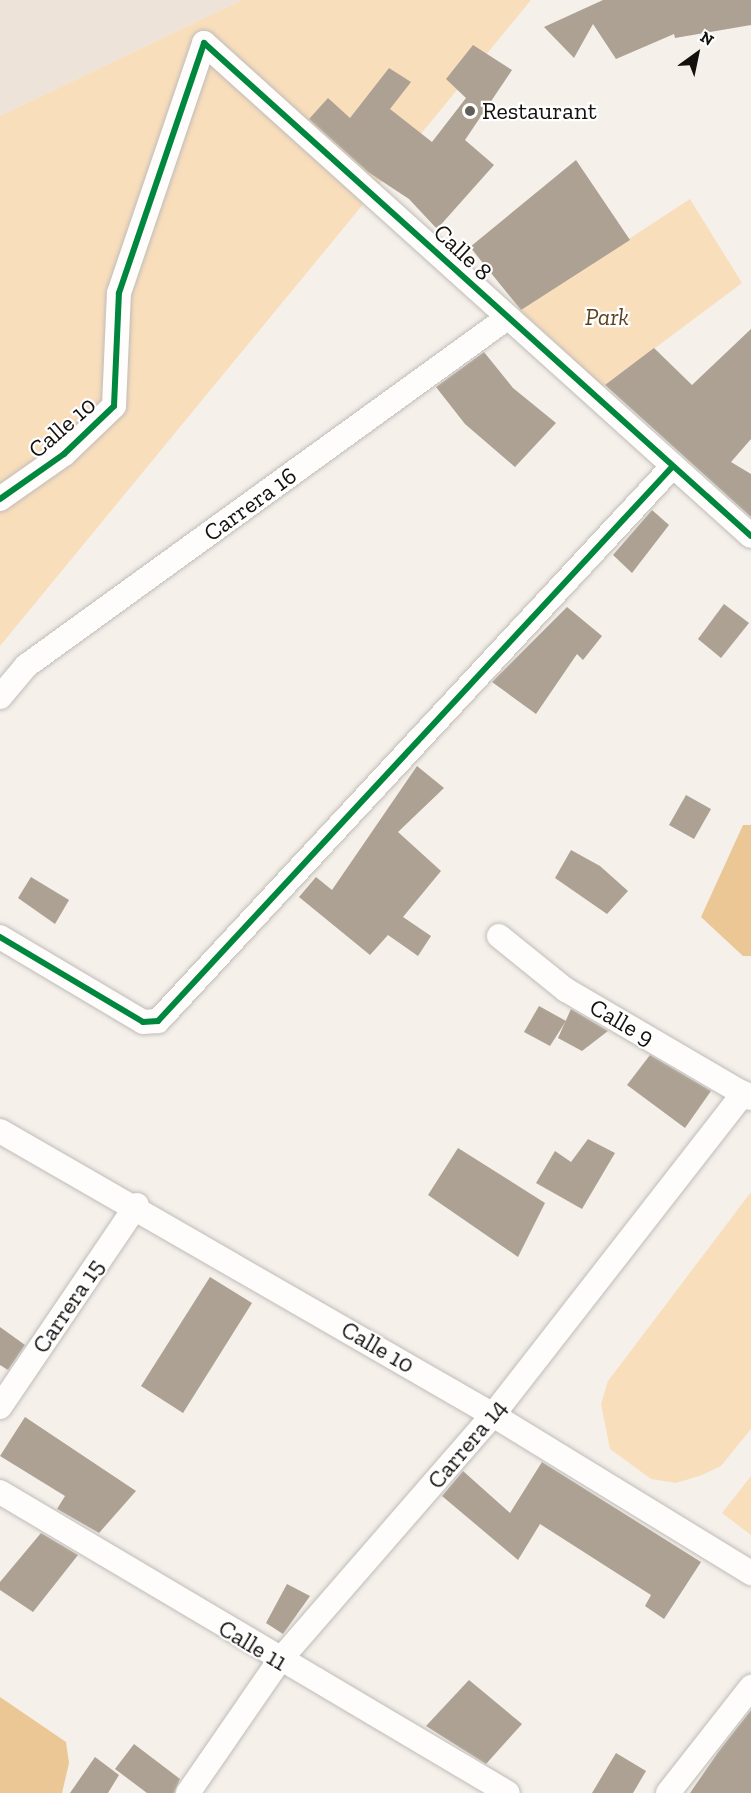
<!DOCTYPE html>
<html>
<head>
<meta charset="utf-8">
<style>
	body { margin:0 }
	#map { position:relative; width:751px; height:1793px; overflow:hidden; background:#f5f0ea; font-family:"Zilla Slab",serif }
	div>[style] { position:absolute }
	[style*='--x'] { left:calc(var(--x)*1px); top:calc(var(--y)*1px); width:calc(var(--w)*1px); rotate:calc(var(--a)*1deg) }
	.built>* { inset:0; background:#ede3d8 }
	.green>* { inset:0; background:#f9debc }
	.forest>* { inset:0; background:#ebc796 }
	.building>* { inset:0; background:#aca192 }
	.roads { filter:drop-shadow(0 0 2px #c0bcb8) drop-shadow(0 0 2px #c0bcb8) }
	.minor>* { height:24px; margin:-12px; padding:0 12px; transform-origin:12px; border-radius:12px; background:#fefdfc }
	.cycleway>* { height:6px; margin:-3px; padding:0 3px; transform-origin:3px; border-radius:3px; background:#00873e }
	.dots>* { width:16px; height:16px; translate:-50% -50%; box-sizing:border-box; border:3px solid #fff; border-radius:50% }
	span { translate:-50% -50%; white-space:nowrap; text-align:center; line-height:1.15; -webkit-text-stroke:4.5px #fff; paint-order:stroke }
	.poi-label { font-size:24px; color:#13100d }
	.left { translate:0 -50%; text-align:left }
	.street-label { font-size:24px; color:#13100d }
	.park-label { font-size:24px; color:#5c4320; font-style:italic }
	.north { position:absolute; left:667px; top:24px; width:60px; height:60px; -webkit-text-stroke:4px #fff; paint-order:stroke; rotate:33deg; font-size:16px; font-weight:700; line-height:24px; text-align:center; color:#13100d }
	.north::after { content:''; display:block; margin:auto; width:21px; height:27px; background:#13100d; clip-path:polygon(50% 0,100% 100%,50% 72%,0 100%) }
</style>
</head>
<body>
<div id="map">
	<div class="built">
		<i style="clip-path:polygon(0 0,242px 0,0 116px)"></i>
	</div>
	<div class="green">
		<i style="clip-path:polygon(242px 0,531px 0,0 646px,0 116px)"></i>
		<i style="clip-path:polygon(690px 199px,742px 283px,603px 387px,520px 310px)"></i>
		<i style="clip-path:polygon(751px 1192px,751px 1429px,721px 1466px,702px 1475px,676px 1483px,651px 1479px,610px 1449px,601px 1404px,608px 1381px)"></i>
		<i style="clip-path:polygon(751px 1476px,751px 1535px,722px 1513px)"></i>
	</div>
	<div class="forest">
		<i style="clip-path:polygon(743px 825px,751px 825px,751px 956px,743px 956px,701px 917px)"></i>
		<i style="clip-path:polygon(0 1697px,66px 1742px,69px 1763px,62px 1793px,0 1793px)"></i>
	</div>
	<div class="building">
		<i style="clip-path:polygon(603px 0,751px 0,751px 25px,675px 38px,674px 34px,616px 59px,593px 24px,574px 58px,544px 27px)"></i>
		<i style="clip-path:polygon(473px 45px,512px 70px,465px 140px,494px 165px,437px 229px,409px 199px,368px 172px,309px 119px,328px 98px,350px 118px,389px 68px,411px 82px,390px 109px,432px 142px,466px 98px,446px 79px)"></i>
		<i style="clip-path:polygon(576px 160px,630px 240px,521px 310px,470px 247px)"></i>
		<i style="clip-path:polygon(751px 329px,751px 439px,731px 462px,751px 474px,751px 517px,605px 385px,654px 348px,692px 385px)"></i>
		<i style="clip-path:polygon(484px 352px,513px 388px,556px 423px,515px 467px,465px 424px,436px 387px)"></i>
		<i style="clip-path:polygon(652px 510px,669px 525px,632px 573px,613px 555px)"></i>
		<i style="clip-path:polygon(724px 604px,749px 623px,721px 658px,698px 639px)"></i>
		<i style="clip-path:polygon(567px 607px,602px 636px,583px 660px,577px 654px,536px 714px,492px 682px)"></i>
		<i style="clip-path:polygon(417px 766px,444px 788px,398px 832px,441px 871px,403px 917px,431px 936px,418px 956px,388px 935px,370px 955px,299px 897px,316px 877px,332px 890px)"></i>
		<i style="clip-path:polygon(686px 795px,711px 809px,694px 839px,669px 825px)"></i>
		<i style="clip-path:polygon(571px 850px,600px 866px,628px 891px,607px 914px,555px 878px)"></i>
		<i style="clip-path:polygon(31px 877px,69px 900px,55px 924px,18px 898px)"></i>
		<i style="clip-path:polygon(539px 1006px,566px 1021px,550px 1046px,524px 1032px)"></i>
		<i style="clip-path:polygon(571px 1009px,608px 1031px,582px 1051px,558px 1038px)"></i>
		<i style="clip-path:polygon(650px 1055px,711px 1091px,685px 1128px,627px 1085px)"></i>
		<i style="clip-path:polygon(588px 1139px,615px 1153px,582px 1209px,536px 1183px,555px 1151px,571px 1162px)"></i>
		<i style="clip-path:polygon(458px 1148px,545px 1203px,518px 1257px,428px 1195px)"></i>
		<i style="clip-path:polygon(210px 1277px,252px 1303px,183px 1413px,141px 1386px)"></i>
		<i style="clip-path:polygon(0 1327px,25px 1345px,8px 1370px,0 1365px)"></i>
		<i style="clip-path:polygon(25px 1417px,136px 1491px,99px 1533px,57px 1509px,65px 1496px,0 1456px)"></i>
		<i style="clip-path:polygon(542px 1462px,701px 1562px,664px 1619px,645px 1606px,651px 1595px,540px 1524px,518px 1560px,442px 1496px,463px 1471px,510px 1513px)"></i>
		<i style="clip-path:polygon(41px 1533px,78px 1555px,33px 1612px,0 1590px,0 1582px)"></i>
		<i style="clip-path:polygon(287px 1584px,310px 1596px,283px 1634px,266px 1623px)"></i>
		<i style="clip-path:polygon(469px 1680px,522px 1724px,486px 1764px,426px 1726px)"></i>
		<i style="clip-path:polygon(751px 1710px,751px 1793px,690px 1793px,719px 1751px)"></i>
		<i style="clip-path:polygon(134px 1744px,180px 1779px,174px 1793px,147px 1793px,115px 1769px)"></i>
		<i style="clip-path:polygon(616px 1753px,646px 1771px,633px 1793px,592px 1793px)"></i>
		<i style="clip-path:polygon(95px 1757px,119px 1775px,108px 1793px,70px 1793px)"></i>
	</div>
	<div class="roads">
		<div class="minor">
			<i style="--x:0;--y:499;--w:78;--a:-35.1"></i>
			<i style="--x:64;--y:454;--w:69;--a:-43.8"></i>
			<i style="--x:114;--y:406;--w:113;--a:-87.5"></i>
			<i style="--x:119;--y:293;--w:264;--a:-71.2"></i>
			<i style="--x:204;--y:43;--w:736;--a:42.03"></i>
			<i style="--x:0;--y:697;--w:40;--a:-50"></i>
			<i style="--x:26;--y:666;--w:594;--a:-35.89"></i>
			<i style="--x:499;--y:936;--w:86;--a:38.9"></i>
			<i style="--x:566;--y:990;--w:214;--a:30.3"></i>
			<i style="--x:0;--y:937;--w:166;--a:30.7"></i>
			<i style="--x:143;--y:1022;--w:15;--a:-4"></i>
			<i style="--x:158;--y:1021;--w:756;--a:-47.14"></i>
			<i style="--x:0;--y:1131;--w:569;--a:29.94"></i>
			<i style="--x:493;--y:1415;--w:303;--a:31.5"></i>
			<i style="--x:0;--y:1407;--w:244;--a:-55.9"></i>
			<i style="--x:0;--y:1492;--w:590;--a:30.65"></i>
			<i style="--x:188;--y:1793;--w:160;--a:-55.4"></i>
			<i style="--x:279;--y:1661;--w:326;--a:-49"></i>
			<i style="--x:493;--y:1415;--w:408;--a:-52.1"></i>
			<i style="--x:668;--y:1793;--w:135;--a:-51.9"></i>
		</div>
	</div>
	<div class="cycleway">
		<i style="--x:0;--y:499;--w:78;--a:-35.1"></i>
		<i style="--x:64;--y:454;--w:69;--a:-43.8"></i>
		<i style="--x:114;--y:406;--w:113;--a:-87.5"></i>
		<i style="--x:119;--y:293;--w:264;--a:-71.2"></i>
		<i style="--x:204;--y:43;--w:736;--a:42.03"></i>
		<i style="--x:0;--y:937;--w:166;--a:30.7"></i>
		<i style="--x:143;--y:1022;--w:15;--a:-4"></i>
		<i style="--x:158;--y:1021;--w:756;--a:-47.14"></i>
	</div>
	<div class="dots">
		<i style="left:470px;top:111px;background:#625e5a"></i>
	</div>
	<div class="poi-label">
		<span class="left" style="left:482px;top:111px">Restaurant</span>
	</div>
	<div class="street-label">
		<span style="left:463px;top:252px;rotate:43deg">Calle 8</span>
		<span style="left:62px;top:427px;rotate:-41deg">Calle 10</span>
		<span style="left:250px;top:504px;rotate:-36deg">Carrera 16</span>
		<span style="left:622px;top:1022px;rotate:30deg">Calle 9</span>
		<span style="left:68px;top:1306px;rotate:-56deg">Carrera 15</span>
		<span style="left:378px;top:1347px;rotate:30deg">Calle 10</span>
		<span style="left:467px;top:1444px;rotate:-50deg">Carrera 14</span>
		<span style="left:253px;top:1645px;rotate:31deg">Calle 11</span>
	</div>
	<div class="park-label">
		<span style="left:607px;top:317px">Park</span>
	</div>
	<div class="north">N</div>
</div>
</body>
</html>
